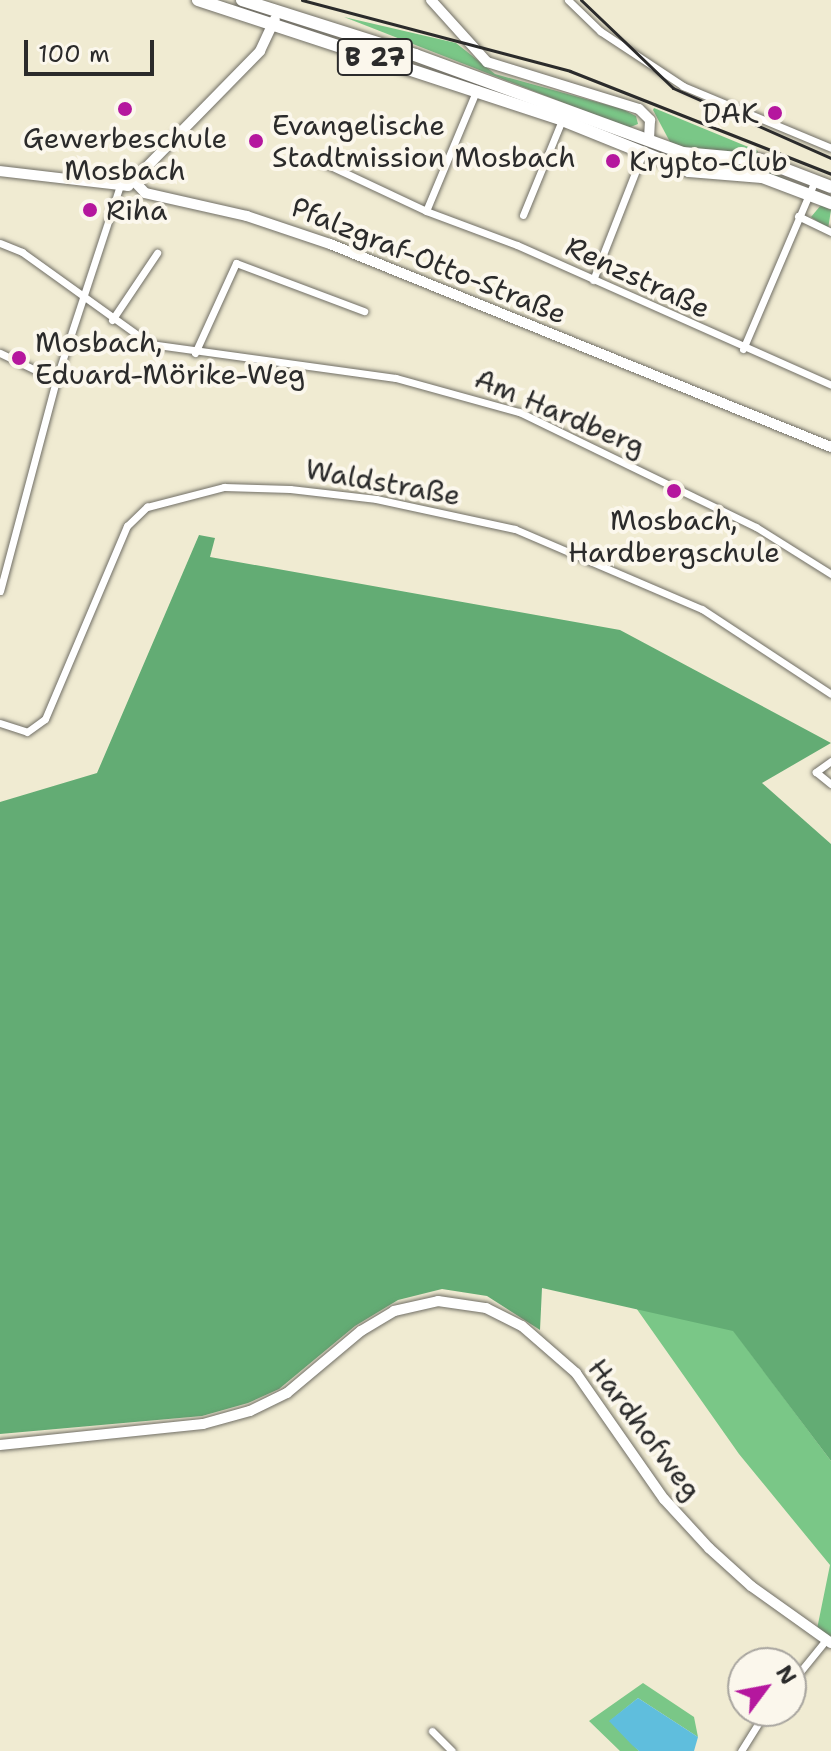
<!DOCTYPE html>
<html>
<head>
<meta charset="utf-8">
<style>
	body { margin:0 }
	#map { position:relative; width:831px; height:1751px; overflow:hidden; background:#f0ebd2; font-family:"Shantell Sans",sans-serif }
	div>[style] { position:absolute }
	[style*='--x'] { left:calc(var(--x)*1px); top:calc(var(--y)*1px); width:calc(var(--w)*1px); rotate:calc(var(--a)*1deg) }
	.green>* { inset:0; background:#7ac787 }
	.forest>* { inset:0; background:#63ac74 }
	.water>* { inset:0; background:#5fbedd }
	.roads { filter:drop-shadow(0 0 2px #706e65) drop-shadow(0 0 2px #706e65) }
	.street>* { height:7px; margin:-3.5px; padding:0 3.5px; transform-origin:3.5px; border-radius:3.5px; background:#fff }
	.secondary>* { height:10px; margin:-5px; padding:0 5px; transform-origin:5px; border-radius:5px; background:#fff }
	.primary>* { height:12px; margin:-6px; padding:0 6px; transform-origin:6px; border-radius:6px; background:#fff }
	.rail>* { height:3px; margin:-1.5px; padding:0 1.5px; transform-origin:1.5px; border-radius:1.5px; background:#2b2b2b }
	.dots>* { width:22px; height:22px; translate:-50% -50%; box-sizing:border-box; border:4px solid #fbf7ec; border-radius:50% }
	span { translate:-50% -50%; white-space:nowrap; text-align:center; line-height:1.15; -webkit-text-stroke:8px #fbf7ec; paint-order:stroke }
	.shield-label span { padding:2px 6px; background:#fbf7ec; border:2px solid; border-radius:6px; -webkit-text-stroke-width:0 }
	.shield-label { font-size:26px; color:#2b2b2b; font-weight:700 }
	.poi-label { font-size:28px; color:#2b2b2b }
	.right { translate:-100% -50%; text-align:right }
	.left { translate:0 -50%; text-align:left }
	.street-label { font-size:28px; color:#2b2b2b }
	.north { position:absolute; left:727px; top:1647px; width:80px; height:80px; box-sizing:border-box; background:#fbf7ec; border:2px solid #a8a59f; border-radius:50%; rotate:58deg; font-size:22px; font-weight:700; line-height:32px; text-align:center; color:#2b2b2b }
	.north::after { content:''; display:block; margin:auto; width:28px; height:36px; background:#b5179e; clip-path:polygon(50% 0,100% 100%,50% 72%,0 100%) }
	.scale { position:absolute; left:24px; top:40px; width:130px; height:36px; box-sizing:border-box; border:4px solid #2b2b2b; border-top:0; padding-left:10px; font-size:24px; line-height:28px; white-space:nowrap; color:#2b2b2b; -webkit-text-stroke:6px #fbf7ec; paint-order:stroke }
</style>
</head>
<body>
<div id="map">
	<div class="green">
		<i style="clip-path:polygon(344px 17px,456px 43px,495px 74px,622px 109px,636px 116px,638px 124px,628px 128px)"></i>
		<i style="clip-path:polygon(653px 110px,654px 108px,758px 151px,756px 155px,690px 150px,670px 142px)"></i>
		<i style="clip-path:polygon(676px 160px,760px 167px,798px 185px,746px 170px,701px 169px)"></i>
		<i style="clip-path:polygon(821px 205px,831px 210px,828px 229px,811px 217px)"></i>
		<i style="clip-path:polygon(634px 1305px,733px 1330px,831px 1461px,831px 1637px,817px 1629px,830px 1565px,739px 1454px)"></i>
		<i style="clip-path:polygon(643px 1683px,694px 1717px,698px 1737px,638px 1698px,610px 1721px,639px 1751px,620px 1751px,589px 1721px)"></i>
	</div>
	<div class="forest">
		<i style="clip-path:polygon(199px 535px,215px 538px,210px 557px,620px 630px,831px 743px,762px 783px,831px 844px,831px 1461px,733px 1331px,542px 1288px,540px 1330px,487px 1296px,442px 1289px,398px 1300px,355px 1326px,279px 1389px,248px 1403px,202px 1416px,0 1434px,0 802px,97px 773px)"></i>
	</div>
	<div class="water">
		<i style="clip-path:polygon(638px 1698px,698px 1737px,694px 1751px,639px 1751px,632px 1745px,609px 1721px)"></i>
	</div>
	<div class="roads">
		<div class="street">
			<i style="--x:568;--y:0;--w:45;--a:44.1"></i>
			<i style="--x:600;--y:31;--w:100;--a:33.5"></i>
			<i style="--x:683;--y:86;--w:160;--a:22.7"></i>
			<i style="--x:477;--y:89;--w:132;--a:112.7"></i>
			<i style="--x:426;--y:211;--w:97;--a:20.5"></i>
			<i style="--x:517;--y:245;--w:344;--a:24"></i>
			<i style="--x:322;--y:162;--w:115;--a:25.2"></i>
			<i style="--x:523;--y:215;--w:103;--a:-67.7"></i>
			<i style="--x:798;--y:216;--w:37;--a:26"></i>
			<i style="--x:0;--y:243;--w:24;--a:22"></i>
			<i style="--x:22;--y:252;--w:158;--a:35.7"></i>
			<i style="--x:150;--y:344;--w:248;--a:7.9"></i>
			<i style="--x:396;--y:378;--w:128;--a:15.5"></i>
			<i style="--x:519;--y:412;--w:263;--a:25.9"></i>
			<i style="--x:756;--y:527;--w:89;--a:32.1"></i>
			<i style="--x:593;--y:280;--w:140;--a:-68.6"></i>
			<i style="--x:112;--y:320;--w:81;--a:-56.1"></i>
			<i style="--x:743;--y:349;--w:184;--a:-66.9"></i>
			<i style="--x:0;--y:353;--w:62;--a:25.7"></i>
			<i style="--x:195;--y:353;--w:99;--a:-65.5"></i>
			<i style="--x:236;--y:263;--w:137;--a:20.6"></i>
			<i style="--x:0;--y:591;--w:218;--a:-75.1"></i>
			<i style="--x:56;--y:380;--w:202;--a:-71.8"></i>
			<i style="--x:0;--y:723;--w:28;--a:18"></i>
			<i style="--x:27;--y:732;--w:22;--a:-36"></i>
			<i style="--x:45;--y:719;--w:210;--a:-67"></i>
			<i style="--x:127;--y:526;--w:28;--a:-44"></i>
			<i style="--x:147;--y:507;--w:80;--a:-14.6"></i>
			<i style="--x:224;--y:487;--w:66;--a:1.7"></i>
			<i style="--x:290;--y:489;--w:87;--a:6.6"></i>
			<i style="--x:376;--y:499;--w:142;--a:12.2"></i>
			<i style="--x:515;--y:529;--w:203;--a:23.2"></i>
			<i style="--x:702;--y:609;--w:154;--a:33.4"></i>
			<i style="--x:831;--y:761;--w:19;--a:144"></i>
			<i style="--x:816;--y:772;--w:19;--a:39"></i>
			<i style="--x:791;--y:1683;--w:55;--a:-50.9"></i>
			<i style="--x:432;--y:1731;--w:28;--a:45"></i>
			<i style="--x:741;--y:1751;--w:47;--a:-58"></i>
		</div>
		<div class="secondary">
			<i style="--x:431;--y:0;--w:84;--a:47.9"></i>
			<i style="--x:487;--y:62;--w:159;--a:17.2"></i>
			<i style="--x:639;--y:109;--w:16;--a:45"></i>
			<i style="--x:650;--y:120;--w:21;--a:93"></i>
			<i style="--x:0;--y:171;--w:129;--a:6.7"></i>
			<i style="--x:128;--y:186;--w:189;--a:-45.6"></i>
			<i style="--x:260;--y:51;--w:35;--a:-65"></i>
			<i style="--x:134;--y:181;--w:16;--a:47"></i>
			<i style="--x:145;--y:193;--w:105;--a:12.7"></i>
			<i style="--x:247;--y:216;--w:88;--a:18.6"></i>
			<i style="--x:330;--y:244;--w:541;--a:22.06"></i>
			<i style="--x:0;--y:1445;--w:204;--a:-5.9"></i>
			<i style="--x:203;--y:1424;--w:49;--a:-15.5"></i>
			<i style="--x:250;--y:1411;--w:41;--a:-25.9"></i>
			<i style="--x:287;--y:1393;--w:97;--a:-40"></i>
			<i style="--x:361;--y:1331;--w:39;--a:-31"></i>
			<i style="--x:394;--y:1311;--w:45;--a:-12.8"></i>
			<i style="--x:438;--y:1301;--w:49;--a:8.3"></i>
			<i style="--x:486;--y:1308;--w:40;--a:26.6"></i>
			<i style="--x:522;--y:1326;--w:72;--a:41"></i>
			<i style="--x:576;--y:1373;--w:154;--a:55.1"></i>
			<i style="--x:664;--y:1499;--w:67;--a:47.4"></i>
			<i style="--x:709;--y:1548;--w:57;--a:42.1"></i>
			<i style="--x:751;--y:1586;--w:98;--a:35.5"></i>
		</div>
		<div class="primary">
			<i style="--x:198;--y:0;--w:383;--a:18.2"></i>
			<i style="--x:562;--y:120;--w:137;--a:21.9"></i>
			<i style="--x:689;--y:171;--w:73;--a:4.7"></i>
			<i style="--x:762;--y:177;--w:74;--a:20.6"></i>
			<i style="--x:242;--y:0;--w:182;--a:17.6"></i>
			<i style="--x:415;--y:55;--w:285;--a:20.1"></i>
			<i style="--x:683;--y:153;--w:78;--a:5.1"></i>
			<i style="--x:761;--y:160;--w:75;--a:21.1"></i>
		</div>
	</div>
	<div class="rail">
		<i style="--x:302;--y:0;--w:277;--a:14.8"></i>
		<i style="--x:570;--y:71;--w:281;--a:21.5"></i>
		<i style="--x:581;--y:0;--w:127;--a:43.7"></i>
		<i style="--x:673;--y:88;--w:173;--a:23.9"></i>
	</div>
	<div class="dots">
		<i style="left:125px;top:109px;background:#b5179e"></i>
		<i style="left:775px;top:113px;background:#b5179e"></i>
		<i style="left:256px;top:141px;background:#b5179e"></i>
		<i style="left:613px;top:161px;background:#b5179e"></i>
		<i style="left:90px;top:210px;background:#b5179e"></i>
		<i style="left:19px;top:358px;background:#b5179e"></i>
		<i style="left:674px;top:491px;background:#b5179e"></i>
	</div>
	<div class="shield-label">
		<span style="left:375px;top:57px">B 27</span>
	</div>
	<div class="poi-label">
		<span class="right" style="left:759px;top:113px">DAK</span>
		<span class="left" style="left:272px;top:141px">Evangelische<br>Stadtmission Mosbach</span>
		<span style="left:125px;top:154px">Gewerbeschule<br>Mosbach</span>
		<span class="left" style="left:629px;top:161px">Krypto-Club</span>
		<span class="left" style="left:106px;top:210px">Riha</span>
		<span class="left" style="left:35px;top:358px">Mosbach,<br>Eduard-Mörike-Weg</span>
		<span style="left:674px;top:536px">Mosbach,<br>Hardbergschule</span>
	</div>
	<div class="street-label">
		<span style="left:429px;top:260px;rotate:22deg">Pfalzgraf-Otto-Straße</span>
		<span style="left:638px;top:277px;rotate:25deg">Renzstraße</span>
		<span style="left:560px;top:412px;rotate:23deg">Am Hardberg</span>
		<span style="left:383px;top:482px;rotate:10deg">Waldstraße</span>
		<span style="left:645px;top:1429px;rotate:53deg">Hardhofweg</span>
	</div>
	<div class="north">N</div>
	<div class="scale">100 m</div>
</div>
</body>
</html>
